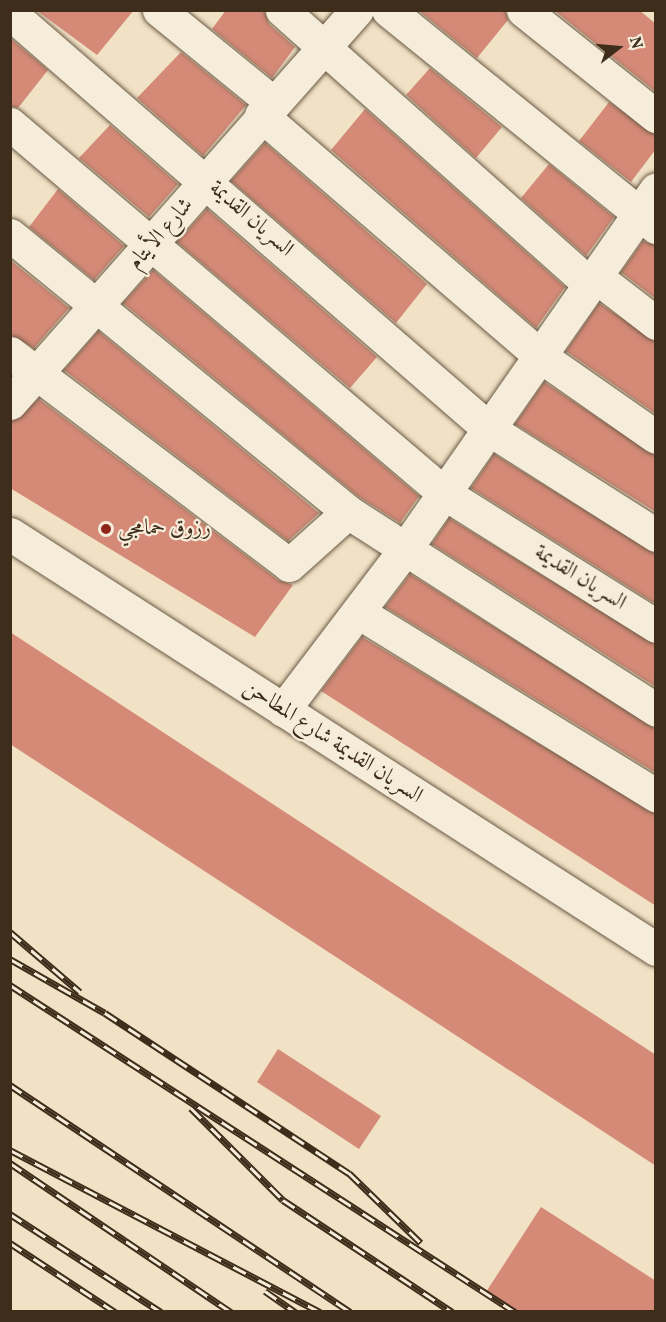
<!DOCTYPE html>
<html>
<head>
<meta charset="utf-8">
<style>
	body { margin:0 }
	#map { position:relative; width:666px; height:1322px; overflow:hidden; background:#f1e2c6; font-family:Vollkorn,Amiri,serif }
	div>[style] { position:absolute }
	[style*='--x'] { left:calc(var(--x)*1px); top:calc(var(--y)*1px); width:calc(var(--w)*1px); rotate:calc(var(--a)*1deg) }
	.building>* { inset:0; background:#d48a77 }
	.roads { filter:drop-shadow(0 0 2px #6a5a45) drop-shadow(0 0 2px #6a5a45) }
	.minor>* { height:33px; margin:-16.5px; padding:0 16.5px; transform-origin:16.5px; border-radius:16.5px; background:#f6ecda }
	.rail>* { height:7px; margin-top:-3.5px; transform-origin:0; background:repeating-linear-gradient(90deg,#f6ecda 0 14px,#3d2d1a 0 28px); box-sizing:border-box; border-block:2px solid #3d2d1a }
	.dots>* { width:16px; height:16px; translate:-50% -50%; box-sizing:border-box; border:3px solid #f6ecda; border-radius:50% }
	span { translate:-50% -50%; white-space:nowrap; text-align:center; line-height:1.15; -webkit-text-stroke:4.5px #f6ecda; paint-order:stroke }
	.street-label { font-size:22px; color:#3d2d1a }
	.poi-label { font-size:22px; color:#3d2d1a }
	.left { translate:0 -50%; text-align:left }
	.frame { position:absolute; inset:0; border:12px solid #3d2d1a; pointer-events:none }
	.north { position:absolute; left:588px; top:18px; width:60px; height:60px; -webkit-text-stroke:4px #f6ecda; paint-order:stroke; rotate:74deg; font-size:16px; font-weight:700; line-height:24px; text-align:center; color:#3d2d1a }
	.north::after { content:''; display:block; margin:auto; width:21px; height:27px; background:#3d2d1a; clip-path:polygon(50% 0,100% 100%,50% 72%,0 100%) }
</style>
</head>
<body>
<div id="map">
	<div class="building">
		<i style="clip-path:polygon(36px 10px,134px 10px,97px 55px)"></i>
		<i style="clip-path:polygon(226px 10px,264px 10px,269px 24px,295px 47px,272px 78px,212px 29px)"></i>
		<i style="clip-path:polygon(418px 10px,505px 10px,508px 20px,477px 58px)"></i>
		<i style="clip-path:polygon(554px 10px,639px 10px,656px 24px,656px 92px)"></i>
		<i style="clip-path:polygon(10px 38px,48px 70px,18px 108px,10px 106px)"></i>
		<i style="clip-path:polygon(181px 52px,246px 105px,203px 156px,137px 98px)"></i>
		<i style="clip-path:polygon(430px 68px,502px 127px,476px 158px,406px 95px)"></i>
		<i style="clip-path:polygon(609px 102px,656px 134px,656px 149px,631px 182px,579px 141px)"></i>
		<i style="clip-path:polygon(365px 109px,565px 287px,536px 328px,331px 150px)"></i>
		<i style="clip-path:polygon(110px 125px,178px 184px,149px 217px,79px 158px)"></i>
		<i style="clip-path:polygon(265px 143px,427px 284px,396px 323px,231px 181px)"></i>
		<i style="clip-path:polygon(549px 164px,614px 217px,586px 256px,521px 198px)"></i>
		<i style="clip-path:polygon(58px 189px,124px 246px,94px 280px,29px 227px)"></i>
		<i style="clip-path:polygon(207px 209px,377px 357px,350px 388px,177px 242px)"></i>
		<i style="clip-path:polygon(643px 241px,656px 245px,656px 299px,621px 272px)"></i>
		<i style="clip-path:polygon(10px 260px,69px 308px,34px 348px,10px 335px)"></i>
		<i style="clip-path:polygon(153px 270px,419px 496px,400px 523px,359px 497px,123px 303px)"></i>
		<i style="clip-path:polygon(599px 303px,656px 341px,656px 414px,566px 351px)"></i>
		<i style="clip-path:polygon(98px 331px,319px 513px,288px 541px,64px 370px)"></i>
		<i style="clip-path:polygon(544px 382px,656px 456px,656px 512px,515px 424px)"></i>
		<i style="clip-path:polygon(39px 399px,278px 580px,293px 585px,255px 637px,10px 488px,10px 421px)"></i>
		<i style="clip-path:polygon(494px 454px,656px 554px,656px 604px,471px 488px)"></i>
		<i style="clip-path:polygon(449px 518px,656px 645px,656px 687px,432px 544px)"></i>
		<i style="clip-path:polygon(410px 574px,656px 729px,656px 773px,385px 607px)"></i>
		<i style="clip-path:polygon(10px 632px,656px 1055px,656px 1166px,10px 744px)"></i>
		<i style="clip-path:polygon(362px 637px,656px 814px,656px 906px,321px 691px)"></i>
		<i style="clip-path:polygon(278px 1049px,381px 1116px,359px 1149px,257px 1082px)"></i>
		<i style="clip-path:polygon(541px 1207px,656px 1281px,656px 1311px,516px 1311px,486px 1292px)"></i>
	</div>
	<div class="roads">
		<div class="minor">
			<i style="--x:159;--y:10;--w:147;--a:39.2"></i>
			<i style="--x:282;--y:10;--w:411;--a:41.7"></i>
			<i style="--x:388;--y:10;--w:345;--a:39"></i>
			<i style="--x:523;--y:10;--w:170;--a:38.6"></i>
			<i style="--x:10;--y:13;--w:634;--a:40.97"></i>
			<i style="--x:489;--y:429;--w:198;--a:32.4"></i>
			<i style="--x:261;--y:115;--w:369;--a:40.8"></i>
			<i style="--x:540;--y:356;--w:141;--a:34.9"></i>
			<i style="--x:10;--y:124;--w:570;--a:40.37"></i>
			<i style="--x:444;--y:493;--w:250;--a:32.1"></i>
			<i style="--x:10;--y:235;--w:437;--a:39.3"></i>
			<i style="--x:348;--y:512;--w:366;--a:32.7"></i>
			<i style="--x:595;--y:276;--w:77;--a:37.6"></i>
			<i style="--x:10;--y:353;--w:350;--a:37.2"></i>
			<i style="--x:289;--y:565;--w:79;--a:-41.9"></i>
			<i style="--x:10;--y:403;--w:524;--a:-48.56"></i>
			<i style="--x:10;--y:534;--w:768;--a:32.72"></i>
			<i style="--x:358;--y:612;--w:350;--a:31.6"></i>
			<i style="--x:283;--y:710;--w:198;--a:-52.8"></i>
			<i style="--x:403;--y:552;--w:442;--a:-55.1"></i>
		</div>
	</div>
	<div class="rail">
		<i style="--x:10;--y:932;--w:92;--a:40.6"></i>
		<i style="--x:10;--y:959;--w:109;--a:29.6"></i>
		<i style="--x:105;--y:1013;--w:292;--a:33.3"></i>
		<i style="--x:349;--y:1173;--w:100;--a:44.2"></i>
		<i style="--x:10;--y:985;--w:602;--a:32.92"></i>
		<i style="--x:10;--y:1085;--w:409;--a:33.7"></i>
		<i style="--x:191;--y:1108;--w:130;--a:45"></i>
		<i style="--x:283;--y:1200;--w:203;--a:33.5"></i>
		<i style="--x:10;--y:1150;--w:350;--a:27.6"></i>
		<i style="--x:10;--y:1163;--w:267;--a:34"></i>
		<i style="--x:10;--y:1214;--w:180;--a:33"></i>
		<i style="--x:10;--y:1243;--w:126;--a:33.3"></i>
		<i style="--x:265;--y:1291;--w:37;--a:35"></i>
	</div>
	<div class="dots">
		<i style="left:106px;top:529px;background:#8f2418"></i>
	</div>
	<div class="street-label">
		<span style="left:251px;top:219px;rotate:41deg">السريان القديمة</span>
		<span style="left:161px;top:234px;rotate:-49deg">شارع الأيتام</span>
		<span style="left:580px;top:578px;rotate:32deg">السريان القديمة</span>
		<span style="left:333px;top:742px;rotate:33deg">السريان القديمة شارع المطاحن</span>
	</div>
	<div class="poi-label">
		<span class="left" style="left:118px;top:529px">رزوق حمامجي</span>
	</div>
	<div class="frame"></div>
	<div class="north">N</div>
</div>
</body>
</html>
